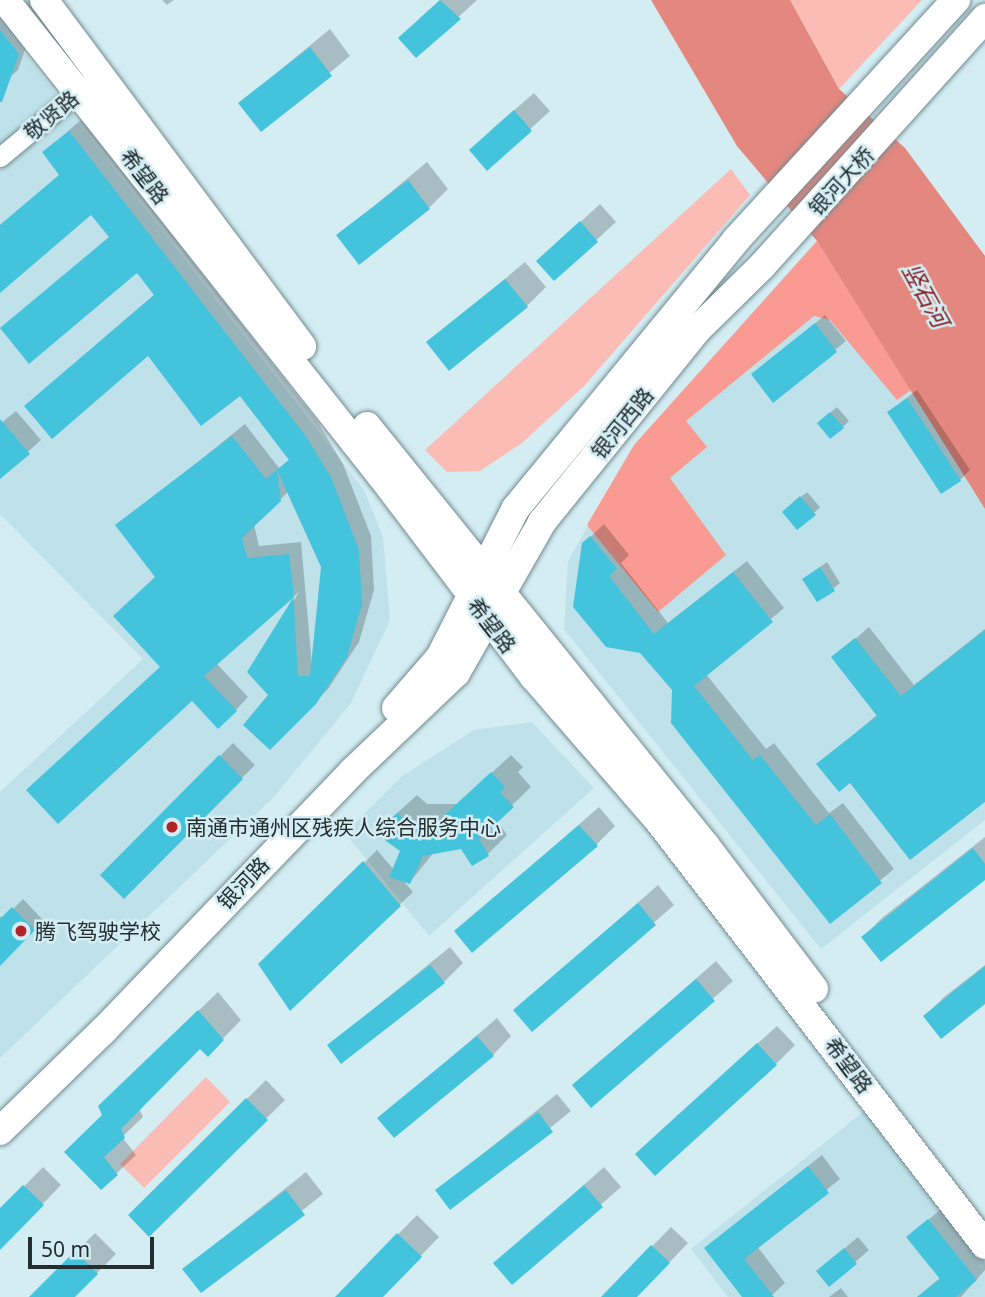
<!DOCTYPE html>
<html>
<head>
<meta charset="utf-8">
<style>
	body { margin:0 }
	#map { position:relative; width:985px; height:1297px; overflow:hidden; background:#d3edf3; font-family:"Noto Sans","Noto Sans SC",sans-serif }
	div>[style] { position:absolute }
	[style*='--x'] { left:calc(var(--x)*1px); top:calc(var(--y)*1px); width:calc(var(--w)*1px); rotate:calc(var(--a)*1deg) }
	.built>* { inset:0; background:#bfe2ea }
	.green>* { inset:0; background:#fbbcb5 }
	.forest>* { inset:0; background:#f99b92 }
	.water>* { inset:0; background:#e3877f }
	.shadow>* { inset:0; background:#0003 }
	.building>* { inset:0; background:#44c3dd }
	.roads { filter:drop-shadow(0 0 2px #738a90) drop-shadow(0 0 2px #738a90) }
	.street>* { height:19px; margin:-9.5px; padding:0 9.5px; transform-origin:9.5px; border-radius:9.5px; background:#fff }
	.secondary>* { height:28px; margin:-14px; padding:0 14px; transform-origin:14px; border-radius:14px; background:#fff }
	.dots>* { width:19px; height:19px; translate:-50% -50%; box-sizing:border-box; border:4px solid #d3edf3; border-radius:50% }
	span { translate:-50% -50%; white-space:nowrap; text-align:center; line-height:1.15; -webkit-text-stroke:5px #d3edf3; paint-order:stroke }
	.street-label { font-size:21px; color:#242e30 }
	.poi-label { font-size:21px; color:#242e30 }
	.left { translate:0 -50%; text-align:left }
	.water-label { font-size:23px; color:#841619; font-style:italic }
	.scale { position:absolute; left:28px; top:1237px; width:126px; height:32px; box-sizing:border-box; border:4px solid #242e30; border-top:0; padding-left:9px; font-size:21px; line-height:24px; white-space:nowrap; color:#242e30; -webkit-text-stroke:5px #d3edf3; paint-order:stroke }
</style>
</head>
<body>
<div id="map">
	<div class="built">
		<i style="clip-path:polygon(0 22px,364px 490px,383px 537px,390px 620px,351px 703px,274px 797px,0 1058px,0 792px,143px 659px,0 514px)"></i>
		<i style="clip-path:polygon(817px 241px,985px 509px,985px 820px,821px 949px,564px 629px,568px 561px,634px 445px)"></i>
		<i style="clip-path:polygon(532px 722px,594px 788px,429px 936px,345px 833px,402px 776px,474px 730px)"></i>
		<i style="clip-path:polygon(868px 1108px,985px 1263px,985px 1297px,728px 1297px,691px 1249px)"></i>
	</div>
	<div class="green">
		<i style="clip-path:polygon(790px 0,922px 0,839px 89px)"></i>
		<i style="clip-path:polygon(731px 169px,750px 195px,584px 386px,522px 443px,480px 471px,447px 472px,425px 450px)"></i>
		<i style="clip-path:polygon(206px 1077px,230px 1102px,144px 1188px,120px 1164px)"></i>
	</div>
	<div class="forest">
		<i style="clip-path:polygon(817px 241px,911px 390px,897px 400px,830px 320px,814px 316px,686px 421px,707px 447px,670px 478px,726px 555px,658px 612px,587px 525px,634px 445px)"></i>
	</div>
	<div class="water">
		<i style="clip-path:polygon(651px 0,790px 0,839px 89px,905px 148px,985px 256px,985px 509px,817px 241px,737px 146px)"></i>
	</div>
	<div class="shadow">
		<i style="clip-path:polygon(162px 0,174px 0,167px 5px)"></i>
		<i style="clip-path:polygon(440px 0,477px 0,416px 56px,419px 19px)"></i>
		<i style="clip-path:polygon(0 9px,27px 44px,18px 70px,0 86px)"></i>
		<i style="clip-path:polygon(330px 29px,350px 56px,261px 129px,240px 103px)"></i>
		<i style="clip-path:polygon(534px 93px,550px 111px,488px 168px,490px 131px)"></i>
		<i style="clip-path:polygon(evenodd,82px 119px,317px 421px,343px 464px,371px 536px,374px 590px,359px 642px,328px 689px,270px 748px,270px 695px,249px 672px,299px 592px,216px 663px,248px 697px,236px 710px,162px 666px,157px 577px,118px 526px,245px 424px,279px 468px,290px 459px,240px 394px,148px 354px,39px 394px,155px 294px,91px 213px,0 290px,0 225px,61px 174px,44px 152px,82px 119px,289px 491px,322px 567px,312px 665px,301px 542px,259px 546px,254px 524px,289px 491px)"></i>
		<i style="clip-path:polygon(427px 162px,448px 189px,429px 208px,338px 236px)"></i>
		<i style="clip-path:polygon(600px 204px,616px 222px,554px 279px,538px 261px)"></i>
		<i style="clip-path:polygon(525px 262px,546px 287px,527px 306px,429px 343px)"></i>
		<i style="clip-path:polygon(825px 315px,846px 341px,774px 400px,753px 374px)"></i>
		<i style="clip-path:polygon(917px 390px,970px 470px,960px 480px,889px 412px)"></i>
		<i style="clip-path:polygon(837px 407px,849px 421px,843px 427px,825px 417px)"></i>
		<i style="clip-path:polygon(16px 411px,41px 440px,0 477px,0 424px)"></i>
		<i style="clip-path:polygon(807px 492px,820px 507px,814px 513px,790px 506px)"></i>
		<i style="clip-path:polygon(604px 524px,629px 555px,621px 563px,668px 623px,747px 561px,784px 608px,706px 674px,766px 749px,774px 743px,829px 813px,843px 803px,894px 869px,830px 922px,674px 690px,584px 543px)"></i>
		<i style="clip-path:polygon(827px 562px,840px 583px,818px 600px,804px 579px)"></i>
		<i style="clip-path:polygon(869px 627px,914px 685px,985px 629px,985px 800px,850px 781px,819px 764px,878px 714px,833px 658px)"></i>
		<i style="clip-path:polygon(233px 743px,255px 765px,124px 896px,102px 875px)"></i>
		<i style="clip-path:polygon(511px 755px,523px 767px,518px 772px,531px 787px,497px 820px,507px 835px,488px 854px,462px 847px,434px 852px,410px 882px,402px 879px,413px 892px,290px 1009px,261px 965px,377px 850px,394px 870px,402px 850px,396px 814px,417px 795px,427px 804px,458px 804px)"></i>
		<i style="clip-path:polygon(599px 807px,615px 826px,596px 845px,456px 932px)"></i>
		<i style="clip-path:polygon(985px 837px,985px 878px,863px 937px,882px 918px)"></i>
		<i style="clip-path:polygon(658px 885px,674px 905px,532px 1029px,516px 1010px)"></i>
		<i style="clip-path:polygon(23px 899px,43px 920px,0 963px,0 916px,3px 919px)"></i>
		<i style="clip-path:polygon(450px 947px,463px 963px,444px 982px,329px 1045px)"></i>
		<i style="clip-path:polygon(716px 961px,733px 981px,592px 1105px,575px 1085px)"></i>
		<i style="clip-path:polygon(985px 965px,985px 1002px,925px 1016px,944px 997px)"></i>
		<i style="clip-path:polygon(218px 992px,241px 1020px,208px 1054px,200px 1046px,139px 1108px,143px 1117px,122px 1137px,136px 1155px,102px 1187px,104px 1116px,119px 1087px)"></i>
		<i style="clip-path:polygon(497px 1018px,511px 1036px,493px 1055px,380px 1118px)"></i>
		<i style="clip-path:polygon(777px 1026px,795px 1045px,776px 1064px,656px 1135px)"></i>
		<i style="clip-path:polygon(266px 1080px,285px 1100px,149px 1234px,130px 1215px)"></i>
		<i style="clip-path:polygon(557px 1094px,571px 1111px,451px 1208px,437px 1191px)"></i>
		<i style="clip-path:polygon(822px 1155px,840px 1179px,757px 1246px,785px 1283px,770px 1297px,745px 1297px,706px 1248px)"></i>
		<i style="clip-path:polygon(43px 1167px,61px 1185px,0 1248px,0 1211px)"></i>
		<i style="clip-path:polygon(604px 1167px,621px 1187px,512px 1283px,496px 1263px)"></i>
		<i style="clip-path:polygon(306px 1172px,323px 1194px,201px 1291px,184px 1269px)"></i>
		<i style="clip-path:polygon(942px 1208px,985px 1261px,985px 1270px,961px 1297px,917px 1297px,941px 1277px,909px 1237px)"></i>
		<i style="clip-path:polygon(417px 1215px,439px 1237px,381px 1297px,337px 1297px)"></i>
		<i style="clip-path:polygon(671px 1227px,688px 1243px,636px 1297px,603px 1297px)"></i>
		<i style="clip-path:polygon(95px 1233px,116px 1254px,73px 1297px,31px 1297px)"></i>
		<i style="clip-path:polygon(858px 1237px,869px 1250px,829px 1285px,818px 1271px)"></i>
		<i style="clip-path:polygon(841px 1288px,848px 1297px,829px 1297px)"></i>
	</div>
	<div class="building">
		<i style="clip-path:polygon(440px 0,461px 19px,416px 58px,398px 38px)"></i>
		<i style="clip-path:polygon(0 30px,19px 54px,2px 102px,0 102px)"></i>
		<i style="clip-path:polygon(310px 47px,332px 76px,261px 132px,238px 103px)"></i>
		<i style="clip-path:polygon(514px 110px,532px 131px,487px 171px,469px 150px)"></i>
		<i style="clip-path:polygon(69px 131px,305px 435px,331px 477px,359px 550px,362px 604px,347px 657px,316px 704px,270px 750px,243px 725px,268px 695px,247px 672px,293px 598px,204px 676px,237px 711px,218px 729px,192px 701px,58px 824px,26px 790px,160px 667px,113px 616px,155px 577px,115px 525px,232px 436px,266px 479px,277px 470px,281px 501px,242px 538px,247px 558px,289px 554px,293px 588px,298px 676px,310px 676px,321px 567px,277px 470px,289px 460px,240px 396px,201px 426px,148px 356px,52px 439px,24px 406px,154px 295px,137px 273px,29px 364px,0 328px,109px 237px,91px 215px,0 293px,0 225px,59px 175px,42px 152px)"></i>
		<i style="clip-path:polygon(408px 180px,430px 209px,359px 265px,336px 235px)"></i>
		<i style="clip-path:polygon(580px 221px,598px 242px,554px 281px,536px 261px)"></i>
		<i style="clip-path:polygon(505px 279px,528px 307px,449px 371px,426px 342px)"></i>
		<i style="clip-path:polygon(815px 323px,837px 352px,773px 403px,751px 374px)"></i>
		<i style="clip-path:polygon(907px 398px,961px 481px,941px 494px,887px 412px)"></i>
		<i style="clip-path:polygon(830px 412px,844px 428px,830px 439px,817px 423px)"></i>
		<i style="clip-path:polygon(0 419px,30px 454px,0 479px)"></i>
		<i style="clip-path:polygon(800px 496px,816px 515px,797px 530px,782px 512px)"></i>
		<i style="clip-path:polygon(590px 536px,617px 569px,609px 576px,654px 634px,733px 572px,773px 622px,694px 686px,753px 760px,760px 755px,816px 825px,830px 814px,882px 883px,830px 924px,671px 723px,672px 690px,640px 653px,606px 647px,573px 607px,582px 543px)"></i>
		<i style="clip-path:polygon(820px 567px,835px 591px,817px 602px,802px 579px)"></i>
		<i style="clip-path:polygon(985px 630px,985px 802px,910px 860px,850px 783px,839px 792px,816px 764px,877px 716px,831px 657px,855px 638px,901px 696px)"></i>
		<i style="clip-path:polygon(219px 755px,243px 779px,124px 899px,100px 875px)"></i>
		<i style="clip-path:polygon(491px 772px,505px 787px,500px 792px,514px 807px,479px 839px,489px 856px,472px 866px,461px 849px,423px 856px,410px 884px,389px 877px,400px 851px,375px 833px,397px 813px,408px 822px,437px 822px)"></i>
		<i style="clip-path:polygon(579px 825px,598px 846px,472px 953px,454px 931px)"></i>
		<i style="clip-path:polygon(973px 848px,985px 864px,985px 880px,881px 962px,861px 937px)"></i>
		<i style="clip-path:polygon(363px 861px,401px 906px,290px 1011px,258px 964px)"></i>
		<i style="clip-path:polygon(638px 903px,656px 925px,532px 1032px,513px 1010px)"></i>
		<i style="clip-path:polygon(12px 907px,35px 930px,0 966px,0 919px)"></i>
		<i style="clip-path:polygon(430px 965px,445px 983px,341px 1064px,327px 1045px)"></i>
		<i style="clip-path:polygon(985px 966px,985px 1004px,941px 1039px,923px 1016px)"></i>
		<i style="clip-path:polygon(696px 979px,715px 1001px,591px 1108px,572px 1085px)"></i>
		<i style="clip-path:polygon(198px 1010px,224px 1040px,208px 1057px,200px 1049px,121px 1129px,125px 1138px,104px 1157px,118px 1175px,101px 1190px,64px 1152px,102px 1115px,98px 1106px)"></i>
		<i style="clip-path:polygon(477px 1036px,494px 1056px,394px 1138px,377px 1118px)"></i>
		<i style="clip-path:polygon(757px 1043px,777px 1065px,655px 1176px,635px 1154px)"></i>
		<i style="clip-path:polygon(246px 1098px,268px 1120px,149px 1237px,128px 1215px)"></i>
		<i style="clip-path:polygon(538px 1112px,553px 1132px,450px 1210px,435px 1190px)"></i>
		<i style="clip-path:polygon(808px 1166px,829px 1193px,744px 1259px,774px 1297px,742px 1297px,704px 1248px)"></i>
		<i style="clip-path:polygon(23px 1185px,44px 1205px,0 1250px,0 1208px)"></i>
		<i style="clip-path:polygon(584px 1185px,603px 1207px,512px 1285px,493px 1263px)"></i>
		<i style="clip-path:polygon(286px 1190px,305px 1215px,201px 1293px,182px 1269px)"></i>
		<i style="clip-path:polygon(928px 1219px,977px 1280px,956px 1297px,917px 1297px,940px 1279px,906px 1237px)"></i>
		<i style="clip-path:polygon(397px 1233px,422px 1257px,383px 1297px,335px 1297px)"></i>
		<i style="clip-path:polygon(651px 1245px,670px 1263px,637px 1297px,601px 1297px)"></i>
		<i style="clip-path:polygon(844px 1248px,857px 1264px,829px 1287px,816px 1271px)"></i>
		<i style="clip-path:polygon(75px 1251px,98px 1274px,75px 1297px,29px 1297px)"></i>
	</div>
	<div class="roads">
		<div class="street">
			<i style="--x:0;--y:157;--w:114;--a:-39.7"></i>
		</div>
		<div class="secondary">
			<i style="--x:5;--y:0;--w:608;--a:51.68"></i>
			<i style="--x:382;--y:477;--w:251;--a:52.8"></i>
			<i style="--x:534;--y:677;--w:189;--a:49.1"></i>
			<i style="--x:658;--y:820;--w:536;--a:52.42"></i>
			<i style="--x:44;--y:0;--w:432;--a:53.3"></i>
			<i style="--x:367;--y:426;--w:540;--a:51.09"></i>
			<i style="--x:706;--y:846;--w:179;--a:52.9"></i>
			<i style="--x:396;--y:708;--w:67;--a:-49.2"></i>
			<i style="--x:440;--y:657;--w:167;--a:-63"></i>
			<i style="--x:516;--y:508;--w:347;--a:-50.6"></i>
			<i style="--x:736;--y:240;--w:326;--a:-47.5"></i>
			<i style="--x:0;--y:1131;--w:144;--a:-44.2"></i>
			<i style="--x:103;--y:1031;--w:361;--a:-46.1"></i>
			<i style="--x:353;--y:771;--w:142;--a:-43.6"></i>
			<i style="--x:456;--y:673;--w:174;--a:-60.3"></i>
			<i style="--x:542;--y:522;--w:248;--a:-51.1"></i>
			<i style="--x:698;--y:329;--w:90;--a:-44.5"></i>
			<i style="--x:762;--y:266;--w:334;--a:-48"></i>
		</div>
	</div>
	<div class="dots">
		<i style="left:172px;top:827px;background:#b42327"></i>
		<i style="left:21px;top:931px;background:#b42327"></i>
	</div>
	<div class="street-label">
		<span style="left:51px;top:115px;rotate:-40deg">敬贤路</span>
		<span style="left:145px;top:176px;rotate:52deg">希望路</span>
		<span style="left:841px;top:181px;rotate:-47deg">银河大桥</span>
		<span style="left:622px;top:423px;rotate:-51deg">银河西路</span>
		<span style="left:492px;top:625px;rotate:52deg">希望路</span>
		<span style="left:243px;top:883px;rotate:-46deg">银河路</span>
		<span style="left:849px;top:1065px;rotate:53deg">希望路</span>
	</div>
	<div class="poi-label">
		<span class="left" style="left:186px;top:827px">南通市通州区残疾人综合服务中心</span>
		<span class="left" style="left:35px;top:931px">腾飞驾驶学校</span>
	</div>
	<div class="water-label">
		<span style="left:926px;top:295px;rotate:61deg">竖石河</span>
	</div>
	<div class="scale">50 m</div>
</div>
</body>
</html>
